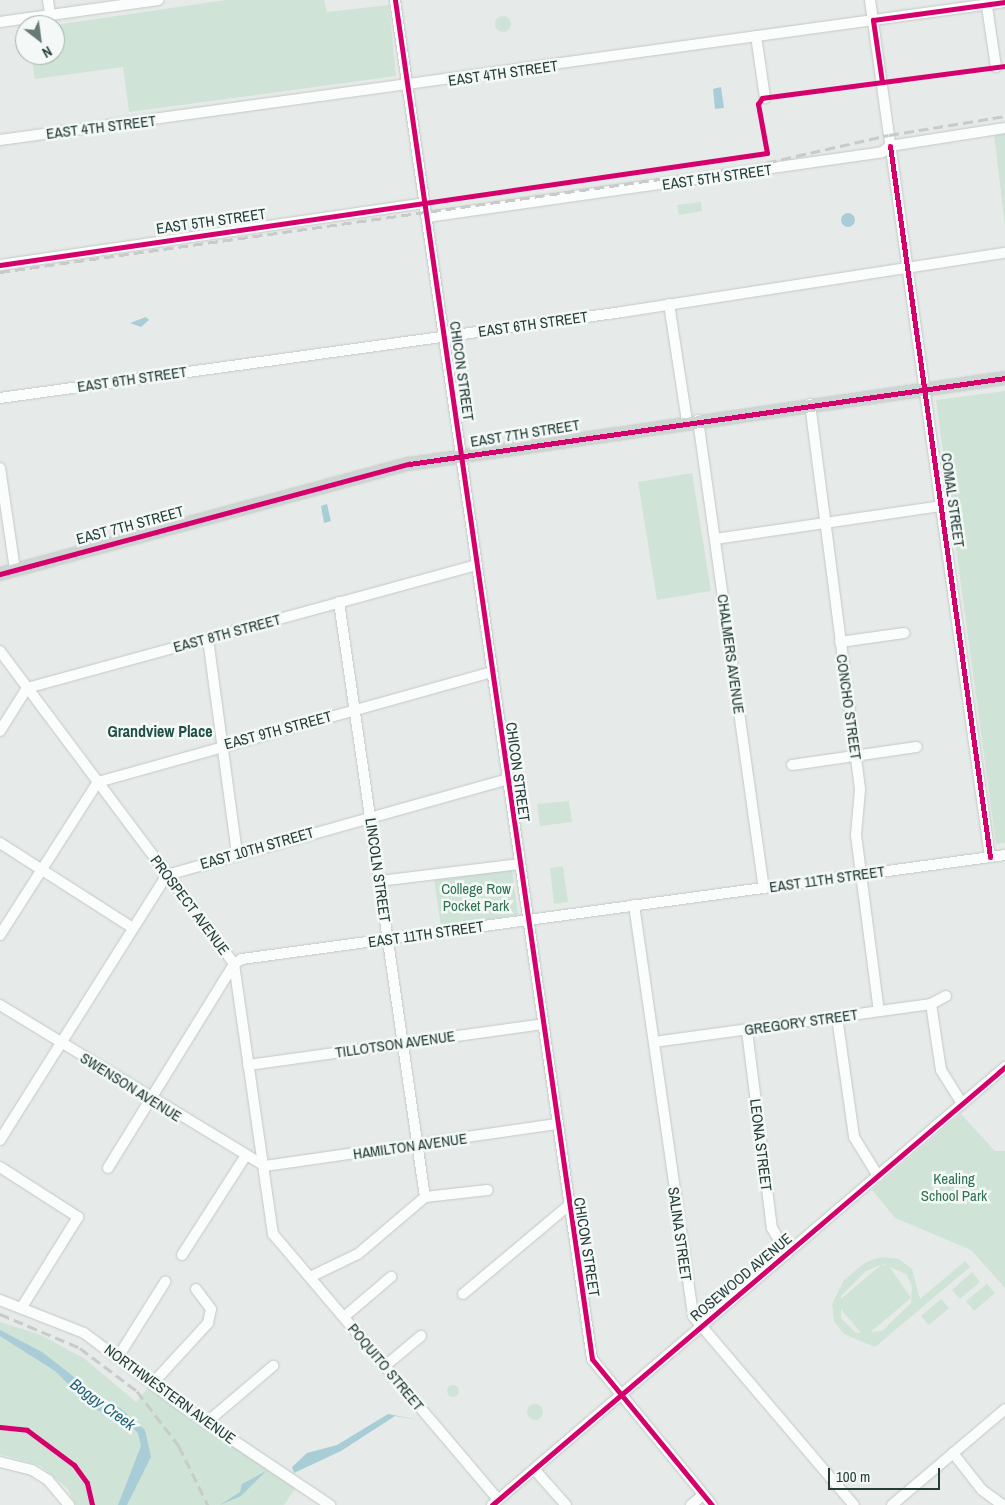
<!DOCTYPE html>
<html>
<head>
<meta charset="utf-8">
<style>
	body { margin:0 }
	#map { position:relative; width:1005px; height:1505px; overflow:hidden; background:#e6ebe9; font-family:"Archivo Narrow",sans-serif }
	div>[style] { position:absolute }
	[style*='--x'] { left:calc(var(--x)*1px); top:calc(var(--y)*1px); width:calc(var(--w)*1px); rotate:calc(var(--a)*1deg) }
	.green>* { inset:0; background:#cfe3d7 }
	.round { border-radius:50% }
	.water>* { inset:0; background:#a8cdd7 }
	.roads { filter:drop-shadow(0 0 1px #c3c8c6) drop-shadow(0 0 1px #c3c8c6) }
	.minor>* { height:10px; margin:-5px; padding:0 5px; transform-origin:5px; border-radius:5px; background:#fbfcfc }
	.major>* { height:12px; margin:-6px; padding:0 6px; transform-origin:6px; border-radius:6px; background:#ced6d4 }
	.rail>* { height:2.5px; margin-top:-1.25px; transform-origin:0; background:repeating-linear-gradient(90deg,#c7ccca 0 10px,transparent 0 15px) }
	.cycleway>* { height:5px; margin:-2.5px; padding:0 2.5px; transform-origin:2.5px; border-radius:2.5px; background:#d6006c }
	span { translate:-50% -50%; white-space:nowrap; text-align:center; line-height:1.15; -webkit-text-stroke:5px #f4f9f7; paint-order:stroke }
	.street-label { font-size:15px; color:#243d39 }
	.park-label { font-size:15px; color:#2f734f }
	.neighbourhood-label { font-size:16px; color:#204f47; font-weight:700 }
	.water-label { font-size:16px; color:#206177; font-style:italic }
	.north { position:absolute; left:15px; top:15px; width:50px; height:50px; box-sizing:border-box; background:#f4f9f7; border:1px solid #a1aeab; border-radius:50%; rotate:150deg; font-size:14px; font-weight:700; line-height:20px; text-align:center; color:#243d39 }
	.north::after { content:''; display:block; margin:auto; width:18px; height:22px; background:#687a77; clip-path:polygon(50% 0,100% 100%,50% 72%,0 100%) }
	.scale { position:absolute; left:828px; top:1468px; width:112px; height:22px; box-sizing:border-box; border:2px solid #243d39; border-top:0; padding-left:6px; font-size:15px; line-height:18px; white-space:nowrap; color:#243d39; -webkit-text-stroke:4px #f4f9f7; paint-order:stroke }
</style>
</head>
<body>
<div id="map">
	<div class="green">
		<i style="clip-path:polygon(226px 0,324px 0,327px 12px,389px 5px,396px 76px,129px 112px,123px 67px,35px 79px,31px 55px,55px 55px,55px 25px)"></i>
		<i class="round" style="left:495px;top:16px;width:16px;height:16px"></i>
		<i style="clip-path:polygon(1005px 133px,1005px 226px,994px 134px)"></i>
		<i style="clip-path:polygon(701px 202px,702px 211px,679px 215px,677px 205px)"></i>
		<i style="clip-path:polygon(1005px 391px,1005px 843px,996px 844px,936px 400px)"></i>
		<i style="clip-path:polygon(692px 473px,711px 591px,657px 600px,638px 482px)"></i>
		<i style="clip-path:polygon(569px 801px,572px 822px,540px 826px,537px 804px)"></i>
		<i style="clip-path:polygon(563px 866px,568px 902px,554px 904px,550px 868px)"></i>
		<i style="clip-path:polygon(512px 868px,518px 915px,441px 926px,434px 879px)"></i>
		<i style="clip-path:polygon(961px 1114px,995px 1151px,1005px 1151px,1005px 1288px,971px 1250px,895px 1218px,872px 1190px)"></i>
		<i style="clip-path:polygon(evenodd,882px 1257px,899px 1259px,912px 1269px,920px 1299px,965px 1261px,970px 1267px,875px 1347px,844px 1334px,834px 1321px,832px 1304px,844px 1280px,866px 1262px,882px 1257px,883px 1264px,906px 1274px,912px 1286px,911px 1303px,882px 1331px,856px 1333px,841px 1318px,841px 1296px,866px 1271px,883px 1264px)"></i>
		<i style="clip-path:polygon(881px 1265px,889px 1266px,911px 1298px,868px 1334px,862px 1334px,840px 1308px,841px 1299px)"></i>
		<i style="clip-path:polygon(972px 1272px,980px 1282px,960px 1299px,952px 1290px)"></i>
		<i style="clip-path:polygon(987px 1284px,995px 1293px,974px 1311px,966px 1301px)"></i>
		<i style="clip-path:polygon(941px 1299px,949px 1308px,929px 1325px,921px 1316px)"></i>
		<i style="clip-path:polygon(0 1322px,41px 1335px,85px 1359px,136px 1402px,148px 1388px,296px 1487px,284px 1505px,76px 1505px,67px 1488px,41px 1466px,0 1454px)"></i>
		<i class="round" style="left:447px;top:1385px;width:12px;height:12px"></i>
		<i class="round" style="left:527px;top:1404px;width:16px;height:16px"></i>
	</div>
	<div class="water">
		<i style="clip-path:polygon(721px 87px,724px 108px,715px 109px,713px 89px)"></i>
		<i class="round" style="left:841px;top:213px;width:14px;height:14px"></i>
		<i style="clip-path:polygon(146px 317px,149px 320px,141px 327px,130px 323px)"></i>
		<i style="clip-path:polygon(327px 504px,331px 521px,324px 523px,321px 506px)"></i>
		<i style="clip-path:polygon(0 1330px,42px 1352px,83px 1384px,90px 1396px,120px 1408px,145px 1430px,151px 1457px,127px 1505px,118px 1505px,141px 1446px,138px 1433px,125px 1420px,94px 1409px,55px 1371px,0 1336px)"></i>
		<i style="clip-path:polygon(388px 1414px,419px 1420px,395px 1416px,341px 1451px,294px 1473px,292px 1467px,307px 1453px,337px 1445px)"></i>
		<i style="clip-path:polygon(266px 1471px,241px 1496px,220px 1505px,240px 1492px,242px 1484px)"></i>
	</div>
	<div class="roads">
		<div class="minor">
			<i style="--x:48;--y:0;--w:14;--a:82"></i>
			<i style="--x:395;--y:0;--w:1373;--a:81.75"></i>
			<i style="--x:592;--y:1359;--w:189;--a:50.6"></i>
			<i style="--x:870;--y:0;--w:865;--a:82.03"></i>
			<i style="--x:986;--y:0;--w:68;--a:81.5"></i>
			<i style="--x:0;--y:22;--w:160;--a:-7.9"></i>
			<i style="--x:756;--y:36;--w:63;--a:81.7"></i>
			<i style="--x:0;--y:140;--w:1014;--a:-7.82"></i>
			<i style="--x:427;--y:217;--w:460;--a:-8.1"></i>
			<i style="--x:882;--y:152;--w:10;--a:-37"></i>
			<i style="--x:890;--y:146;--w:116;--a:-8.9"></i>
			<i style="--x:0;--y:265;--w:429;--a:-8.3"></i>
			<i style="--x:669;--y:304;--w:118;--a:81.3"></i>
			<i style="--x:0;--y:398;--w:628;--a:-7.87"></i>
			<i style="--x:622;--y:312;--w:388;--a:-8.8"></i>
			<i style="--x:810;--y:404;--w:389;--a:82.6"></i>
			<i style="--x:860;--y:790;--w:45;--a:95.1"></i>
			<i style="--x:856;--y:835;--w:177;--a:82.6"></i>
			<i style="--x:698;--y:420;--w:473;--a:82"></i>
			<i style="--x:0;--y:468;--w:103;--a:81.6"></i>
			<i style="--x:715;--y:539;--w:228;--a:-8.3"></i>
			<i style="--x:339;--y:602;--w:601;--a:81.78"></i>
			<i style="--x:208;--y:639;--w:217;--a:82.3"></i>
			<i style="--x:840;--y:642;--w:65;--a:-8"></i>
			<i style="--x:0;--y:651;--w:391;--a:53.2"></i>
			<i style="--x:234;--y:964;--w:273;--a:81.8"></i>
			<i style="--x:273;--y:1234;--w:348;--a:49.7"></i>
			<i style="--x:0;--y:731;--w:51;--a:-57.9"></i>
			<i style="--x:27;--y:688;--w:466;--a:-15.3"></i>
			<i style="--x:792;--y:765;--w:126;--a:-8.2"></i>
			<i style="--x:0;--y:843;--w:154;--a:32.6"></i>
			<i style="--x:379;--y:881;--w:141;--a:-6.9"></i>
			<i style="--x:634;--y:905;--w:415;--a:81.8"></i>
			<i style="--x:693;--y:1316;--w:248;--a:49.6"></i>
			<i style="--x:0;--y:935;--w:182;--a:-57.4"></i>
			<i style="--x:98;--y:782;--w:408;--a:-15.6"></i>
			<i style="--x:931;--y:1004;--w:67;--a:81.4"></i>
			<i style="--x:941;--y:1070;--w:40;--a:58"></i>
			<i style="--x:0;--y:1005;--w:310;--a:31.3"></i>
			<i style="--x:265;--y:1166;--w:293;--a:-8.2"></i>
			<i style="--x:837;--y:1017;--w:121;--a:81.9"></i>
			<i style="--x:854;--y:1137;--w:46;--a:58.4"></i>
			<i style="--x:747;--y:1031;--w:199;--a:82.8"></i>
			<i style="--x:772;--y:1228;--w:30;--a:60"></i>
			<i style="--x:654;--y:1042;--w:280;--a:-7.8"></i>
			<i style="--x:931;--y:1004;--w:17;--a:-28"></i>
			<i style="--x:248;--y:1065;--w:298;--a:-7.9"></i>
			<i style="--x:0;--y:1140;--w:313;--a:-57.8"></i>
			<i style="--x:167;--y:875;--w:352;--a:-15.7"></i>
			<i style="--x:0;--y:1167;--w:93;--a:32.7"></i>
			<i style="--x:78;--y:1217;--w:106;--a:121.9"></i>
			<i style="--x:108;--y:1168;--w:240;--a:-58.3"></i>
			<i style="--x:234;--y:964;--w:9;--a:-32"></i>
			<i style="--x:242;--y:959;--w:770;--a:-7.76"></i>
			<i style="--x:182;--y:1255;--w:117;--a:-57.3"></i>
			<i style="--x:310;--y:1277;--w:53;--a:-25.6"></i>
			<i style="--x:358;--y:1254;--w:88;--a:-40.4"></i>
			<i style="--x:425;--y:1197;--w:63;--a:-6.3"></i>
			<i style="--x:463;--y:1294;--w:137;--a:-40"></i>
			<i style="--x:0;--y:1300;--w:90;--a:21.4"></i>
			<i style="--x:84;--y:1333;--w:119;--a:36.8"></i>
			<i style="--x:179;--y:1404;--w:182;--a:33.8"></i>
			<i style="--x:344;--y:1317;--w:62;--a:-40.4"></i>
			<i style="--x:118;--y:1357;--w:89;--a:-57.9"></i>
			<i style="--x:385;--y:1366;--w:47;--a:-39.8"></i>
			<i style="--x:152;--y:1384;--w:83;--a:-47.4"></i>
			<i style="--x:208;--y:1323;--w:14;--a:-78"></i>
			<i style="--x:211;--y:1309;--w:25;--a:-127"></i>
			<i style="--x:207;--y:1422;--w:87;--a:-40.3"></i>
			<i style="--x:953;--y:1453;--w:47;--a:51.9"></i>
			<i style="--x:982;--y:1490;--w:26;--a:36"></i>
			<i style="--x:0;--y:1462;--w:33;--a:14"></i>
			<i style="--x:32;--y:1470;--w:19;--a:32"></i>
			<i style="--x:48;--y:1480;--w:33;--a:50"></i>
			<i style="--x:534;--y:1469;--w:48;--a:48.4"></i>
			<i style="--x:492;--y:1505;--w:675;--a:-40.49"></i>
			<i style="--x:691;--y:1505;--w:16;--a:-40"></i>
			<i style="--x:892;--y:1505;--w:148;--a:-40.3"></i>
		</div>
		<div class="major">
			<i style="--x:0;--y:574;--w:424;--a:-15.1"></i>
			<i style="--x:409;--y:464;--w:602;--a:-8.21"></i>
		</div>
	</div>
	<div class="rail">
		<i style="--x:0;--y:272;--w:759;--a:-8.02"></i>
		<i style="--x:752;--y:166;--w:140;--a:-12.8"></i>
		<i style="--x:889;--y:135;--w:118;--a:-9.3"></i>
		<i style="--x:0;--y:1314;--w:87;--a:23"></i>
		<i style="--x:80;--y:1348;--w:71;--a:37"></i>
		<i style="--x:137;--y:1391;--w:69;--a:52.6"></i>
		<i style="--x:179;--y:1446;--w:66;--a:63.8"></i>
	</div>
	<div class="cycleway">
		<i style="--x:395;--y:0;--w:1373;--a:81.75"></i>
		<i style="--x:592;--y:1359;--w:189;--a:50.6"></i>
		<i style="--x:882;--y:82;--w:63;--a:-98.3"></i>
		<i style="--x:873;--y:20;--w:133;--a:-7.8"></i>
		<i style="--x:890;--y:146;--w:718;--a:81.99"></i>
		<i style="--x:0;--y:265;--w:775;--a:-8.31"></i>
		<i style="--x:767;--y:153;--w:50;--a:-100.4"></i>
		<i style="--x:758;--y:104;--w:7;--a:-56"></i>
		<i style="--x:762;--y:98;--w:245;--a:-7.5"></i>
		<i style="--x:0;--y:574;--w:424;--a:-15.1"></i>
		<i style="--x:409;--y:464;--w:602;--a:-8.21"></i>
		<i style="--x:0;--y:1427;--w:27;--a:6"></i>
		<i style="--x:27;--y:1430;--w:59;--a:36.7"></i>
		<i style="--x:74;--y:1465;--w:22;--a:54"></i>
		<i style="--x:87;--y:1483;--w:23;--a:77"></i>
		<i style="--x:492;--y:1505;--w:675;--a:-40.49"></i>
	</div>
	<div class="street-label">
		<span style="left:503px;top:73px;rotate:-8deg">EAST 4TH STREET</span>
		<span style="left:101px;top:127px;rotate:-7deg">EAST 4TH STREET</span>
		<span style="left:717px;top:177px;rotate:-8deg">EAST 5TH STREET</span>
		<span style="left:211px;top:221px;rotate:-8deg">EAST 5TH STREET</span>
		<span style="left:533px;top:324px;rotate:-8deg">EAST 6TH STREET</span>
		<span style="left:462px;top:371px;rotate:82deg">CHICON STREET</span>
		<span style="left:132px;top:379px;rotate:-8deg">EAST 6TH STREET</span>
		<span style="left:525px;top:433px;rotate:-9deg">EAST 7TH STREET</span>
		<span style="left:953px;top:500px;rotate:82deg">COMAL STREET</span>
		<span style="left:130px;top:525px;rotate:-15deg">EAST 7TH STREET</span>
		<span style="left:227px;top:633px;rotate:-15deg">EAST 8TH STREET</span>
		<span style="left:731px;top:654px;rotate:82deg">CHALMERS AVENUE</span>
		<span style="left:849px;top:707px;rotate:82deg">CONCHO STREET</span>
		<span style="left:278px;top:730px;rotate:-15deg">EAST 9TH STREET</span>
		<span style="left:518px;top:772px;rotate:82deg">CHICON STREET</span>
		<span style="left:257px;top:848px;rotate:-16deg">EAST 10TH STREET</span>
		<span style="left:378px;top:870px;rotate:82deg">LINCOLN STREET</span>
		<span style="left:827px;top:879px;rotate:-8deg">EAST 11TH STREET</span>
		<span style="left:190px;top:905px;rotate:53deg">PROSPECT AVENUE</span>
		<span style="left:426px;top:934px;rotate:-8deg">EAST 11TH STREET</span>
		<span style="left:801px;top:1022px;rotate:-8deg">GREGORY STREET</span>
		<span style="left:395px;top:1044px;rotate:-8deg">TILLOTSON AVENUE</span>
		<span style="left:131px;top:1087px;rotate:32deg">SWENSON AVENUE</span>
		<span style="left:761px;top:1145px;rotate:83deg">LEONA STREET</span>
		<span style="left:410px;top:1146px;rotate:-8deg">HAMILTON AVENUE</span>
		<span style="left:680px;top:1234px;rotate:82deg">SALINA STREET</span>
		<span style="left:587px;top:1247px;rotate:81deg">CHICON STREET</span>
		<span style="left:741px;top:1277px;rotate:-40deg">ROSEWOOD AVENUE</span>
		<span style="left:386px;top:1367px;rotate:50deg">POQUITO STREET</span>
		<span style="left:170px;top:1394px;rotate:36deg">NORTHWESTERN AVENUE</span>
	</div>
	<div class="park-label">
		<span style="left:476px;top:897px">College Row<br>Pocket Park</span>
		<span style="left:954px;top:1187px">Kealing<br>School Park</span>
	</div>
	<div class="neighbourhood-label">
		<span style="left:160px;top:731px">Grandview Place</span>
	</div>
	<div class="water-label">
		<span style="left:103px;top:1404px;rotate:36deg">Boggy Creek</span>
	</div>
	<div class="north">N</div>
	<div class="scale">100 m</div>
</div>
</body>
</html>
